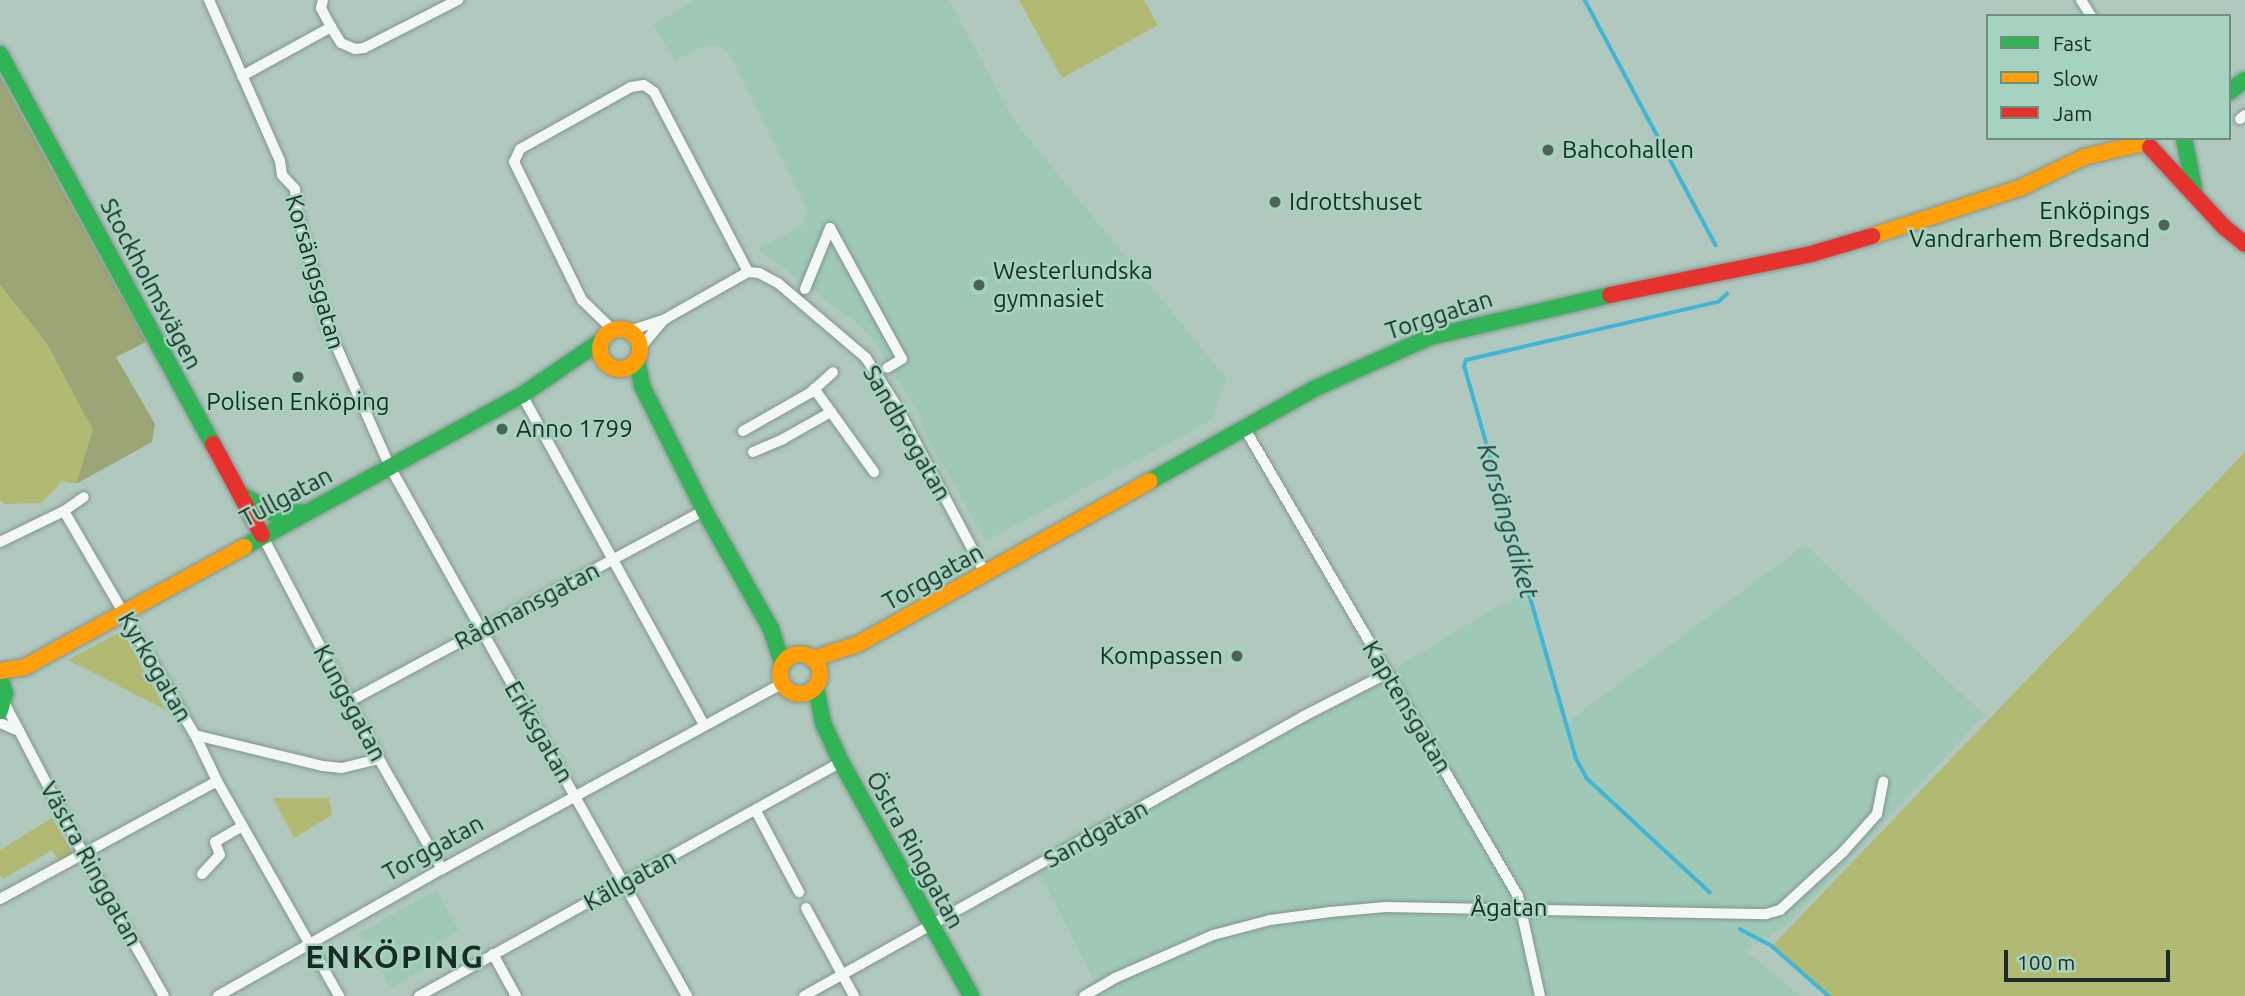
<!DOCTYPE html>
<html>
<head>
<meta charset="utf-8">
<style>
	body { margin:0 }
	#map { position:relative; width:2245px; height:996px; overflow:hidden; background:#b0c8be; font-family:Ubuntu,sans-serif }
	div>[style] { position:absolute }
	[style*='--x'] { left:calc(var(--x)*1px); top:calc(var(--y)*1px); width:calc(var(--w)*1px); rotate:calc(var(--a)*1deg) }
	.built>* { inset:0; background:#a0c8b7 }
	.green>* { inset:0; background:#b2b973 }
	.forest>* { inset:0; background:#9ca575 }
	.stream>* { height:3.5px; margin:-1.75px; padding:0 1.75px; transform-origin:1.75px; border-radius:1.75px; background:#41b6d4 }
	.roads { filter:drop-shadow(0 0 2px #82958e) drop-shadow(0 0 2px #82958e) }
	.street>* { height:10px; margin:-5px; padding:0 5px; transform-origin:5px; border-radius:5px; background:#f3f7f5 }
	.fast>* { height:16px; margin:-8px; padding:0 8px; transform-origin:8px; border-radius:8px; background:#30b455 }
	.slow>* { height:16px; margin:-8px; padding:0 8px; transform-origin:8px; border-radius:8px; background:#ff9f0a }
	.slow>.ring { margin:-8px; padding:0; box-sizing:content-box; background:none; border:16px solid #ff9f0a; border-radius:50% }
	.jam>* { height:16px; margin:-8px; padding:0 8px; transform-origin:8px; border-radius:8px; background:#e5322d }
	.dots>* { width:19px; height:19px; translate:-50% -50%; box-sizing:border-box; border:4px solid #a5d3bf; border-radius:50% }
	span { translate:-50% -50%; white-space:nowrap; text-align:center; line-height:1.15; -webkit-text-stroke:5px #a5d3bf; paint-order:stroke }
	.poi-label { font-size:24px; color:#192b24 }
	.left { translate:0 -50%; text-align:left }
	.right { translate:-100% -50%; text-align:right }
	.street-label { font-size:24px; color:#192b24 }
	.water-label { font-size:26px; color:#24404b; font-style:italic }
	.district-label { font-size:32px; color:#192b24; font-weight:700; letter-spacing:2px }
	.legend { position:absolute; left:1986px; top:14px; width:245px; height:126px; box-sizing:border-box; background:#a5d3bf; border:2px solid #6d9081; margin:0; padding:9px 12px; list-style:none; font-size:21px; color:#192b24 }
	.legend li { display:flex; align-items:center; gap:14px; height:35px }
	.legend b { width:35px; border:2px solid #6d9081 }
	.scale { position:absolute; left:2004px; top:950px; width:166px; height:32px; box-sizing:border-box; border:4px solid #192b24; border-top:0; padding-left:9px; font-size:21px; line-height:24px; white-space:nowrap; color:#192b24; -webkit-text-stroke:5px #a5d3bf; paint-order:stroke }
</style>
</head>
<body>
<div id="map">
	<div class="built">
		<i style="clip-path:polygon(696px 0,949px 0,1014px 121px,1227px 379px,1210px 421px,986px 541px,926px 435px,920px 416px,874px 340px,854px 321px,758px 249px,803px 225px,808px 211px,729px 53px,719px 46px,707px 45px,675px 61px,653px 24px)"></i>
		<i style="clip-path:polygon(1805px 545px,1984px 715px,1800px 912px,1785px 926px,1745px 950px,1800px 996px,1084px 996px,1098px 988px,1037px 868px,1388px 673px,1503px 603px,1528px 592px,1566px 723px)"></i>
		<i style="clip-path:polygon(437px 890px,459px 931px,436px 943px,444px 958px,391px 988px,361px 932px)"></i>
	</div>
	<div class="green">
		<i style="clip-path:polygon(1019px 0,1144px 0,1158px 25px,1062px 78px)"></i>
		<i style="clip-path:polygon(0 285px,46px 342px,94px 430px,76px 484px,62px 481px,42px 503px,5px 504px,0 500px)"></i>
		<i style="clip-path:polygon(2245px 452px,2245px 996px,1829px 996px,1772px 946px)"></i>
		<i style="clip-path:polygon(122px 631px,166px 710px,68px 660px)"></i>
		<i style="clip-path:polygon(273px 798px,329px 798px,332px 815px,294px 838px)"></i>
		<i style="clip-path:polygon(52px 818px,73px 853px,59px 862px,52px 850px,3px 879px,0 874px,0 850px)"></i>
	</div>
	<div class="forest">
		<i style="clip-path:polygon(0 76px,146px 342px,116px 357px,155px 424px,152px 442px,76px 484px,93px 430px,46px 342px,0 285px)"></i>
	</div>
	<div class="stream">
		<i style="--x:1585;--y:0;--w:278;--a:61.9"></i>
		<i style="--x:1710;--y:893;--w:168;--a:-137.2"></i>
		<i style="--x:1587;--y:779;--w:23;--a:-119"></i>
		<i style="--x:1576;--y:759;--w:408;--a:-105.9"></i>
		<i style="--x:1464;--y:367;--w:7;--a:-74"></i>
		<i style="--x:1466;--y:360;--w:259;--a:-13"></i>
		<i style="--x:1718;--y:302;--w:12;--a:-42"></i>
		<i style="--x:1740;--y:929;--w:36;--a:28"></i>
		<i style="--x:1772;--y:946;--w:76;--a:41.3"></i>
	</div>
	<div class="roads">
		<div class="street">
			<i style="--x:209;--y:0;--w:176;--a:66.2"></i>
			<i style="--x:280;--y:161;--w:14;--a:82"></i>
			<i style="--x:282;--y:175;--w:19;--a:47"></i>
			<i style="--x:295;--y:189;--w:22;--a:85"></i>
			<i style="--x:297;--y:211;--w:118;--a:75.3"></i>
			<i style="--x:327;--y:325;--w:155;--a:66.1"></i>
			<i style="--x:390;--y:467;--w:607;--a:60.69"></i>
			<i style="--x:2081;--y:0;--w:19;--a:58"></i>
			<i style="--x:331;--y:27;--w:19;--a:58"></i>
			<i style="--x:341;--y:43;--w:15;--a:23"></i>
			<i style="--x:355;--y:49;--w:9;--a:-6"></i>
			<i style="--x:364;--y:48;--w:106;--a:-27.1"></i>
			<i style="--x:242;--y:76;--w:102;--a:-28.8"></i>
			<i style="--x:331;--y:27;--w:21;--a:-118"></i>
			<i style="--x:321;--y:8;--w:8;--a:-76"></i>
			<i style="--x:2240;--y:119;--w:6;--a:-39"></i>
			<i style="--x:805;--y:289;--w:66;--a:-67.7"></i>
			<i style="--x:830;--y:228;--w:149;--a:61.2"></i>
			<i style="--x:902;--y:359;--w:17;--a:149"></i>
			<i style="--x:613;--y:330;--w:43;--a:-135.9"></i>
			<i style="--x:582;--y:300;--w:154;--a:-116.2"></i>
			<i style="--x:514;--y:162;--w:14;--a:-65"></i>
			<i style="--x:520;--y:149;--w:127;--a:-29.2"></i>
			<i style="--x:631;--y:87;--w:13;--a:-9"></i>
			<i style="--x:644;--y:85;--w:12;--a:35"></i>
			<i style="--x:654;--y:92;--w:203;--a:62.4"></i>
			<i style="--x:629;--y:331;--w:38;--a:-18"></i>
			<i style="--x:665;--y:319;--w:95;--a:-29.5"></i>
			<i style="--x:748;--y:272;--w:11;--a:5"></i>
			<i style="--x:759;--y:273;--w:21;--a:28"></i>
			<i style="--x:778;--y:283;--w:116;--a:40.4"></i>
			<i style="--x:866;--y:358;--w:56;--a:57.4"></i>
			<i style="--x:896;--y:405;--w:190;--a:62.1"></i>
			<i style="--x:640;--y:348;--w:35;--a:-50"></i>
			<i style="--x:522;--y:395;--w:377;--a:61.1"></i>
			<i style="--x:831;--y:412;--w:74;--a:54.4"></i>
			<i style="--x:1245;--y:429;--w:541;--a:59.69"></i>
			<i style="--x:1518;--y:896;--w:102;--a:77.6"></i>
			<i style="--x:743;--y:431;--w:77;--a:-29.6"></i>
			<i style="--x:810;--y:393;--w:31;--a:-42"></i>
			<i style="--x:753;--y:452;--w:33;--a:-23"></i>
			<i style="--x:783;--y:439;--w:55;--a:-29.4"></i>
			<i style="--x:831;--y:412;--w:29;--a:-126"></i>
			<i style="--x:64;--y:511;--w:259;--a:59.7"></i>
			<i style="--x:195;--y:735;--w:51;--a:64.4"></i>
			<i style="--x:217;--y:781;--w:247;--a:60.4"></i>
			<i style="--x:262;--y:535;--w:253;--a:62.4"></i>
			<i style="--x:379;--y:759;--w:127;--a:60.2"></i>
			<i style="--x:0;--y:542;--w:71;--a:-25.8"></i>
			<i style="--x:64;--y:511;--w:24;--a:-35"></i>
			<i style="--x:350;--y:701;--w:402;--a:-28.3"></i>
			<i style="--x:4;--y:702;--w:170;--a:62.4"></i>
			<i style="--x:83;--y:853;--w:164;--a:60.5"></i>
			<i style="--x:0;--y:723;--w:21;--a:23"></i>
			<i style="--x:195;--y:735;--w:132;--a:13.6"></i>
			<i style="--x:323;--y:766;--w:19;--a:6"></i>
			<i style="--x:342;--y:768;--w:38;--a:-14"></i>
			<i style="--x:756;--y:811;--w:92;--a:62"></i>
			<i style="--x:202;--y:874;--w:26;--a:-47"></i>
			<i style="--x:220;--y:855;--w:14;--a:-111"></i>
			<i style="--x:215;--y:842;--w:32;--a:-30"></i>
			<i style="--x:0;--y:899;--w:247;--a:-28.5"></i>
			<i style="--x:806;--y:908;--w:100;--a:61.4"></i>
			<i style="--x:493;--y:954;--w:48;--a:61.3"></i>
			<i style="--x:218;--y:996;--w:257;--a:-29.6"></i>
			<i style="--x:442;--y:869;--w:387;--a:-28.6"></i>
			<i style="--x:419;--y:996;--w:483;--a:-29"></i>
			<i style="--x:804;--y:996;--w:573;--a:-29.25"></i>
			<i style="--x:1304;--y:716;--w:94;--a:-27.1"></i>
			<i style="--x:1084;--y:996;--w:36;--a:-30"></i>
			<i style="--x:1115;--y:978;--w:107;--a:-23.7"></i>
			<i style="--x:1213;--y:935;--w:59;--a:-14.7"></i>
			<i style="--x:1270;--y:920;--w:61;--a:-7.6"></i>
			<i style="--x:1330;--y:912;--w:56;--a:-5.1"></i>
			<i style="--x:1386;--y:907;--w:380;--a:1.1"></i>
			<i style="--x:1766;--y:914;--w:15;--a:-16"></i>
			<i style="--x:1780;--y:910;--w:86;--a:-42.6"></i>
			<i style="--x:1843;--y:852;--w:51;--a:-48.2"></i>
			<i style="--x:1877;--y:814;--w:33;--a:-79"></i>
		</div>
		<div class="fast">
			<i style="--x:0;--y:54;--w:444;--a:61.4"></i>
			<i style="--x:2229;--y:92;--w:20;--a:-37"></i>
			<i style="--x:2184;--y:138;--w:52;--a:78.9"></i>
			<i style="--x:637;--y:360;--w:26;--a:79"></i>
			<i style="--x:642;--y:386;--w:139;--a:63.4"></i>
			<i style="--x:704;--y:510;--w:137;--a:60.6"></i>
			<i style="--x:771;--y:629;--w:38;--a:72"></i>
			<i style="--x:1150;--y:481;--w:190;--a:-29.3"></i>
			<i style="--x:1316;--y:388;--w:125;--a:-24.1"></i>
			<i style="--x:1430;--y:337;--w:185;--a:-13.1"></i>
			<i style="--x:242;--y:495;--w:38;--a:30"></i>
			<i style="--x:275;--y:514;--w:27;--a:-4"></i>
			<i style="--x:244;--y:547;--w:317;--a:-28.7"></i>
			<i style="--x:522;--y:395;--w:96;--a:-34.4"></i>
			<i style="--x:0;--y:678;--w:16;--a:72"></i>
			<i style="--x:5;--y:693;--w:19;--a:106"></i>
			<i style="--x:816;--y:687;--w:37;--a:79"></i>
			<i style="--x:823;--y:723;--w:43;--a:65.2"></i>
			<i style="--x:841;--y:762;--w:268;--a:60.9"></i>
		</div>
		<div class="slow">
			<i style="--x:1872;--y:236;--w:156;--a:-18"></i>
			<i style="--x:2020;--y:188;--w:71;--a:-25.8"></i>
			<i style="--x:2084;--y:157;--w:61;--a:-13.3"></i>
			<i class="ring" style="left:600px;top:329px;width:24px;height:24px"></i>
			<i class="ring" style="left:780px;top:654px;width:24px;height:24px"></i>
			<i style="--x:812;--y:659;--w:48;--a:-18.1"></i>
			<i style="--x:858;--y:644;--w:334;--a:-29.2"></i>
			<i style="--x:0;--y:671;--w:25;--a:-9"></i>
			<i style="--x:25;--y:667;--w:250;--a:-28.7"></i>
		</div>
		<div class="jam">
			<i style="--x:2150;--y:147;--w:109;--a:47.2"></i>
			<i style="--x:2224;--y:227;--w:27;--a:39"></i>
			<i style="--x:1610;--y:295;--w:205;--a:-11.5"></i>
			<i style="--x:1811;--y:254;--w:64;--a:-16.4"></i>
			<i style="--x:213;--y:444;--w:103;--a:61.7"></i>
		</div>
	</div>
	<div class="dots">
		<i style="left:1548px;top:150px;background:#4e625a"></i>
		<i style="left:1275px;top:202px;background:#4e625a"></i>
		<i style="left:2164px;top:225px;background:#4e625a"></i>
		<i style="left:979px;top:285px;background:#4e625a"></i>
		<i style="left:298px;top:377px;background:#4e625a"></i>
		<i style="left:502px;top:429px;background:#4e625a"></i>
		<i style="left:1237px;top:656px;background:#4e625a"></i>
	</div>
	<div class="poi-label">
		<span class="left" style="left:1562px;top:150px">Bahcohallen</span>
		<span class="left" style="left:1289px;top:202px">Idrottshuset</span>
		<span class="right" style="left:2150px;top:225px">Enköpings<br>Vandrarhem Bredsand</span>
		<span class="left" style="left:993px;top:285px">Westerlundska<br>gymnasiet</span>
		<span style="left:298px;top:402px">Polisen Enköping</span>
		<span class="left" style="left:516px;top:429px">Anno 1799</span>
		<span class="right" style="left:1223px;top:656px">Kompassen</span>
	</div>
	<div class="street-label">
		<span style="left:315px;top:272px;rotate:74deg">Korsängsgatan</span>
		<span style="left:151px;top:284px;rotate:62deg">Stockholmsvägen</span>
		<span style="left:1439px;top:315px;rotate:-18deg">Torggatan</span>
		<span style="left:907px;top:433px;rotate:60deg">Sandbrogatan</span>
		<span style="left:286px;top:497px;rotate:-28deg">Tullgatan</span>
		<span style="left:933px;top:577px;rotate:-29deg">Torggatan</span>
		<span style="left:527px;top:606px;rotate:-28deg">Rådmansgatan</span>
		<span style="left:155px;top:667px;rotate:60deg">Kyrkogatan</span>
		<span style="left:350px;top:703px;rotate:62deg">Kungsgatan</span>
		<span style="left:1407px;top:707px;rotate:59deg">Kaptensgatan</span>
		<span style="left:539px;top:732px;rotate:60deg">Eriksgatan</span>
		<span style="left:1096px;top:834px;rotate:-29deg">Sandgatan</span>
		<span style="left:433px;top:848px;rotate:-29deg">Torggatan</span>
		<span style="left:915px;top:850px;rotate:61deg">Östra Ringgatan</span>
		<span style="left:91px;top:864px;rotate:61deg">Västra Ringgatan</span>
		<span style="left:630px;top:880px;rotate:-29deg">Källgatan</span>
		<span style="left:1509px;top:908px">Ågatan</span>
	</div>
	<div class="water-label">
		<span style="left:1508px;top:521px;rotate:74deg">Korsängsdiket</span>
	</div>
	<div class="district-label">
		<span style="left:395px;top:956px">ENKÖPING</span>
	</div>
	<ul class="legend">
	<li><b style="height:9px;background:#30b455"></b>Fast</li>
	<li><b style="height:9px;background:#ff9f0a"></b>Slow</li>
	<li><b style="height:9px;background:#e5322d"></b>Jam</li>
	</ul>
	<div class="scale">100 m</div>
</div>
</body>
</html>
